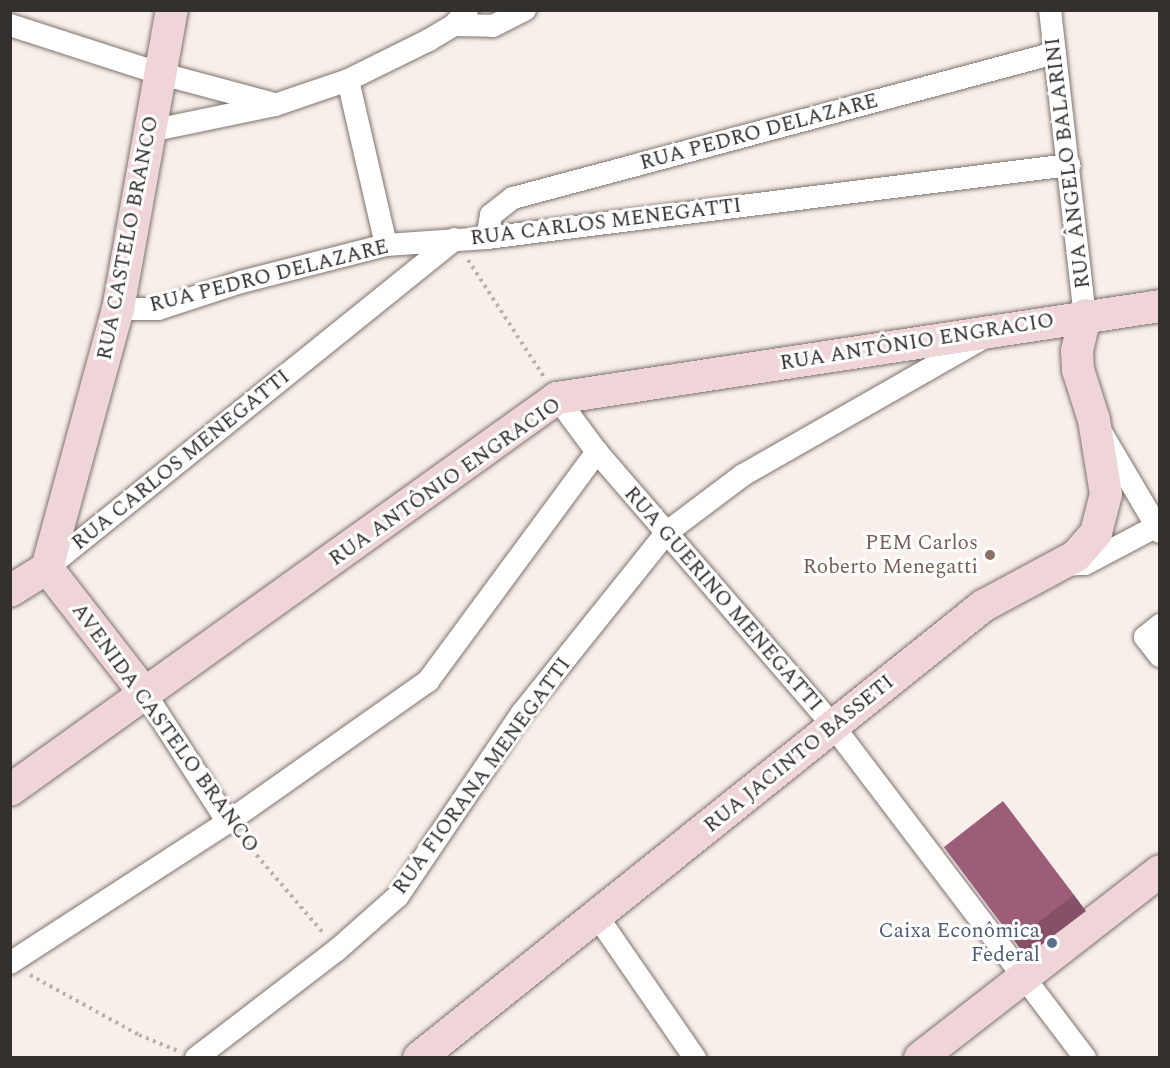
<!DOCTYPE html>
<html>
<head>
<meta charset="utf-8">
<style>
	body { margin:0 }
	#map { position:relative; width:1170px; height:1068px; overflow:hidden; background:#f9efea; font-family:Spectral,serif }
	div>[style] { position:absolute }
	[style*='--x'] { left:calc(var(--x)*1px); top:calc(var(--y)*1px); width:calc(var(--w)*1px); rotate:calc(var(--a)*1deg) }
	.path>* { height:4px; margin-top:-2px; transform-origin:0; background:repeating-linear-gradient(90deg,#b8b0ac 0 3px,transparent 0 7.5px) }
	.roads { filter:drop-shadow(0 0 2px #7c736e) drop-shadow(0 0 2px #7c736e) }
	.street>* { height:22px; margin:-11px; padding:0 11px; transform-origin:11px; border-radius:11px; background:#fff }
	.secondary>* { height:32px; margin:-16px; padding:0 16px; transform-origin:16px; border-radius:16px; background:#efd5d7 }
	.wall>* { inset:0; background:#865068 }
	.building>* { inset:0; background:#9c5d79 }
	.dots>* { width:16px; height:16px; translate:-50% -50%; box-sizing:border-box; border:3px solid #fff; border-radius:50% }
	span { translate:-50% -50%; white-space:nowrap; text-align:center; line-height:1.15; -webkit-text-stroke:6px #fff; paint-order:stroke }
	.street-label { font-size:21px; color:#34302e }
	.education-label { font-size:21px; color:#785e54 }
	.right { translate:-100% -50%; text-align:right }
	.service-label { font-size:21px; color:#4e5e75 }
	.frame { position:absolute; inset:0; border:12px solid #34302e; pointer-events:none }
</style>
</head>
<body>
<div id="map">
	<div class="path">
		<i style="--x:468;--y:260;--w:140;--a:57"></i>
		<i style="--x:242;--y:838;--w:125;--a:49.5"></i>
		<i style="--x:30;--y:975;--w:124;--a:28.8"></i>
		<i style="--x:139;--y:1035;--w:42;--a:22.3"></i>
	</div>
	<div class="roads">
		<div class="street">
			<i style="--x:1050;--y:10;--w:307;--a:83.5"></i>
			<i style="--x:10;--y:25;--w:160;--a:17.9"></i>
			<i style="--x:162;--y:74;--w:113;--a:14.9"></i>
			<i style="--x:454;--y:25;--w:39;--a:1"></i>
			<i style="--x:493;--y:26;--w:36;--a:-27"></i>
			<i style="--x:348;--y:80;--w:169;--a:77"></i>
			<i style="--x:150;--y:131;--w:128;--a:-11.7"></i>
			<i style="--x:275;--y:105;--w:77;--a:-18.9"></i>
			<i style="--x:348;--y:80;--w:90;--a:-26.3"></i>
			<i style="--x:429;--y:40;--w:29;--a:-31"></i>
			<i style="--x:454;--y:25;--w:20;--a:-49"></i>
			<i style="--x:487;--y:238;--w:23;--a:-80"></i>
			<i style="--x:491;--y:215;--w:28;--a:-38"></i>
			<i style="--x:513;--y:198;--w:561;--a:-14.98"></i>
			<i style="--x:118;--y:309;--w:40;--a:0"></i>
			<i style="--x:158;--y:309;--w:87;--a:-18"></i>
			<i style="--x:241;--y:282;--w:150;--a:-14.3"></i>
			<i style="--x:386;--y:245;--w:101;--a:-4"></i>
			<i style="--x:487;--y:238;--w:587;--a:-7.15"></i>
			<i style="--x:557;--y:398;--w:67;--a:53.5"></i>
			<i style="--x:597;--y:452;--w:363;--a:49.2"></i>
			<i style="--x:834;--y:727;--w:415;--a:52.8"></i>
			<i style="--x:1101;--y:432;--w:116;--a:59.5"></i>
			<i style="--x:1063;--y:565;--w:22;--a:-3"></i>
			<i style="--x:1085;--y:564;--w:81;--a:-27.8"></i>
			<i style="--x:47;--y:568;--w:524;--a:-38.88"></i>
			<i style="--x:1160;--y:625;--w:19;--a:141"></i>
			<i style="--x:1145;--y:637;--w:24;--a:52"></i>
			<i style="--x:146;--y:695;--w:151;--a:57.2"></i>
			<i style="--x:597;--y:916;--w:173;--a:55.4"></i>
			<i style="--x:10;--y:963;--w:260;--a:-32.9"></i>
			<i style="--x:228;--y:822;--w:245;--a:-35.2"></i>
			<i style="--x:428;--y:681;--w:285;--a:-53.6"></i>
			<i style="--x:196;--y:1058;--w:178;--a:-37.5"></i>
			<i style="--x:337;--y:950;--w:81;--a:-41.5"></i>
			<i style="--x:398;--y:896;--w:221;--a:-55.9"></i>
			<i style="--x:522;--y:713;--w:231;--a:-51.3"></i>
			<i style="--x:666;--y:533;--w:96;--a:-37"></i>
			<i style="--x:743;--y:475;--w:274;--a:-29.7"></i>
		</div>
		<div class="secondary">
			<i style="--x:47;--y:568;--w:269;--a:-74.7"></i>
			<i style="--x:118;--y:309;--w:304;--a:-79.8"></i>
			<i style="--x:47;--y:568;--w:161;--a:52.1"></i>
			<i style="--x:10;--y:591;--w:44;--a:-31.9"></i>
			<i style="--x:10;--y:790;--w:673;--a:-35.63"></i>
			<i style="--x:557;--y:398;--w:610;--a:-8.67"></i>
			<i style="--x:419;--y:1058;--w:723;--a:-38.71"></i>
			<i style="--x:983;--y:606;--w:106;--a:-28.3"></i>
			<i style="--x:1076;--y:556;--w:30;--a:-49"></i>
			<i style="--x:1096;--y:533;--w:40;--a:-75.6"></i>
			<i style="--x:1106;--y:494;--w:75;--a:-99.2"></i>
			<i style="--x:1094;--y:420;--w:52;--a:-107.7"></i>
			<i style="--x:1078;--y:370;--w:19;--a:-93"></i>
			<i style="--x:1077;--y:351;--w:37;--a:-77"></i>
			<i style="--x:920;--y:1058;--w:304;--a:-37.9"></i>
		</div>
	</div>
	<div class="wall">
		<i style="clip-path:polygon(944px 847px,1074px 895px,1086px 911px,1032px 952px,1022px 951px)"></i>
	</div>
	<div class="building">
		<i style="clip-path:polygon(1003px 801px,1074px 895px,1020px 936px,1010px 934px,944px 847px)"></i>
	</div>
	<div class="dots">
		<i style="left:990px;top:555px;background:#8d6e63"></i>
		<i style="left:1052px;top:943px;background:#5c6f8a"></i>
	</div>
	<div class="street-label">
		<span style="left:759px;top:132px;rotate:-15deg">RUA PEDRO DELAZARE</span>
		<span style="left:1068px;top:163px;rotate:-97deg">RUA ÂNGELO BALARINI</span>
		<span style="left:606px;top:222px;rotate:-7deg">RUA CARLOS MENEGATTI</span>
		<span style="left:128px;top:238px;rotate:-79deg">RUA CASTELO BRANCO</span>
		<span style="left:269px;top:276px;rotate:-14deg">RUA PEDRO DELAZARE</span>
		<span style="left:917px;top:342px;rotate:-9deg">RUA ANTÔNIO ENGRACIO</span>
		<span style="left:181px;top:460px;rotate:-39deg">RUA CARLOS MENEGATTI</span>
		<span style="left:445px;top:482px;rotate:-35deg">RUA ANTÔNIO ENGRACIO</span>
		<span style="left:723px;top:599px;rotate:49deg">RUA GUERINO MENEGATTI</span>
		<span style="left:165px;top:728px;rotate:54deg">AVENIDA CASTELO BRANCO</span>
		<span style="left:799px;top:754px;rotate:-39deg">RUA JACINTO BASSETI</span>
		<span style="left:482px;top:776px;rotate:-54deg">RUA FIORANA MENEGATTI</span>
	</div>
	<div class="education-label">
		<span class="right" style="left:978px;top:555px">PEM Carlos<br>Roberto Menegatti</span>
	</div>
	<div class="service-label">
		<span class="right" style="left:1040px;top:943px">Caixa Econômica<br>Federal</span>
	</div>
	<div class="frame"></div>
</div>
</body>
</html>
